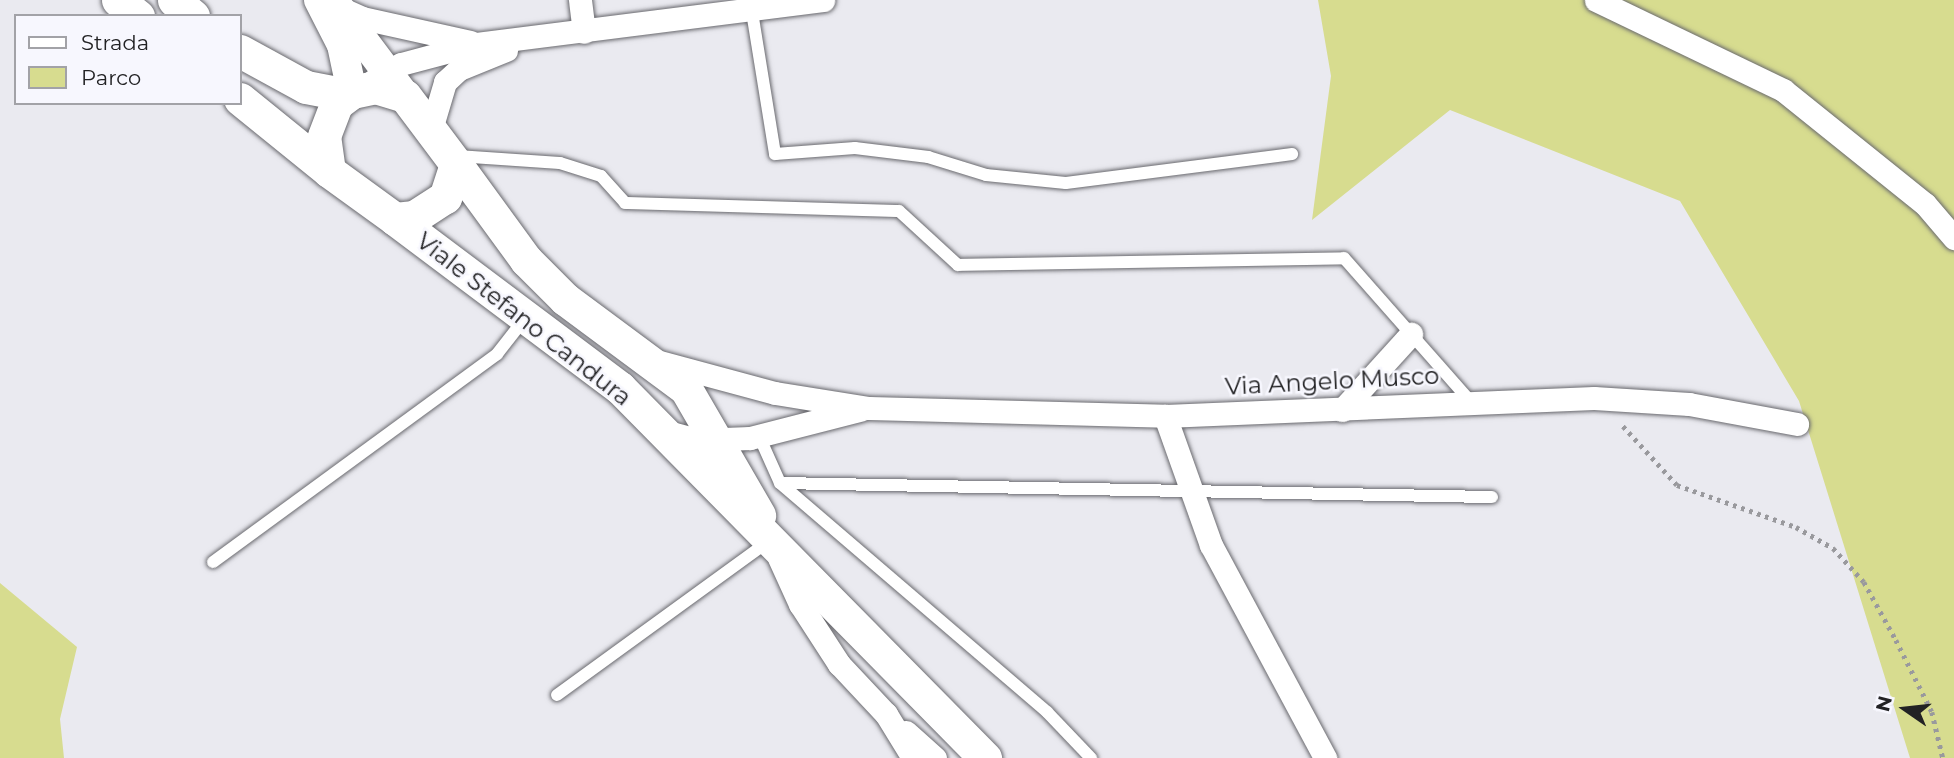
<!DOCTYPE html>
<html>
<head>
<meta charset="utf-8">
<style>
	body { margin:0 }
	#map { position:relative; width:1954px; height:758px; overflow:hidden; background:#eaeaf0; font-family:Montserrat,sans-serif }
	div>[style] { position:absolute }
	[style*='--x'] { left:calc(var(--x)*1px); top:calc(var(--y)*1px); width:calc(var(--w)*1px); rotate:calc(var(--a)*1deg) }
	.green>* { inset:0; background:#d7dc8f }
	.path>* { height:4.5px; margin-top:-2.25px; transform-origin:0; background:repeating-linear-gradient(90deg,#99999d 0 3.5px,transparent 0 8.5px) }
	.roads { filter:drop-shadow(0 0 2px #69696e) drop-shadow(0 0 2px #69696e) }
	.service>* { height:12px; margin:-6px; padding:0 6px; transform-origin:6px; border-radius:6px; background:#fff }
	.minor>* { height:23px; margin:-11.5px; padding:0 11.5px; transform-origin:11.5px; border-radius:11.5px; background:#fff }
	.tertiary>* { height:30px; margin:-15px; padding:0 15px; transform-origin:15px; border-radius:15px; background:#fff }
	.secondary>* { height:33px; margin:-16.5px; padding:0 16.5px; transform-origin:16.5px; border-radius:16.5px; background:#fff }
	span { translate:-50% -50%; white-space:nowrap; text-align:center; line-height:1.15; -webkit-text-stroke:5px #f7f7fe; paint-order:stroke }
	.street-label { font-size:24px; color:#222224 }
	.legend { position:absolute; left:14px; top:14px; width:228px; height:91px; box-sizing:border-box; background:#f7f7fe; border:2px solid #a2a2a7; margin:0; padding:9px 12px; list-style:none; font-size:21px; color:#222224 }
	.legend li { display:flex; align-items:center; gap:14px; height:35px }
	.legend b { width:35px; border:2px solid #a2a2a7 }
	.north { position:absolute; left:1870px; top:674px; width:70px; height:70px; -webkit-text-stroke:5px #f7f7fe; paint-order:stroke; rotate:284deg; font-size:19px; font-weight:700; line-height:28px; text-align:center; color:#222224 }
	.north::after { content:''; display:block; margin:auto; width:24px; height:32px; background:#222224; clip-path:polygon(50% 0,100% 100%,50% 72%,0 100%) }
</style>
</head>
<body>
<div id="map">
	<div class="green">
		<i style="clip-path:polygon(1318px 0,1954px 0,1954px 758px,1910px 758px,1799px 401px,1680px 201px,1450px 110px,1312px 220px,1331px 76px)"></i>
		<i style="clip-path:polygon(0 583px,77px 647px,60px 719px,64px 758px,0 758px)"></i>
	</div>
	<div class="path">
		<i style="--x:1623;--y:426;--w:80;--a:47.5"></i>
		<i style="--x:1677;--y:485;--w:126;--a:19.4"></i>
		<i style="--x:1796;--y:527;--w:43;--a:29.6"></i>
		<i style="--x:1833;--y:548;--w:46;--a:47.6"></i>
		<i style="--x:1864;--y:582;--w:66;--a:61.1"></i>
		<i style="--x:1896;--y:640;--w:80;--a:63.4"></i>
		<i style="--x:1932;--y:712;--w:47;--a:76.6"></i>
	</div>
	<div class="roads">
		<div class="service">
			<i style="--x:752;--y:12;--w:144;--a:80.8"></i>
			<i style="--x:775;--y:154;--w:80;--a:-4.3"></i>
			<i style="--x:855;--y:148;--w:74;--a:7"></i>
			<i style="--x:928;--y:157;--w:61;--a:17.2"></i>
			<i style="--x:986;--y:175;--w:80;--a:5.7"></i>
			<i style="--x:1066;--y:183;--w:228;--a:-7.3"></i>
			<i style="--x:457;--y:156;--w:103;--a:3.9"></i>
			<i style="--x:560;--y:163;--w:43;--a:17.6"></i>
			<i style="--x:601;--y:176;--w:36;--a:48"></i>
			<i style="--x:625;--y:203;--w:274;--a:1.7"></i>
			<i style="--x:899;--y:211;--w:80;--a:42.5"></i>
			<i style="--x:958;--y:265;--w:386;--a:-1"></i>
			<i style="--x:1344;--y:258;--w:189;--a:48.6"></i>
			<i style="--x:759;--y:436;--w:51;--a:65.9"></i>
			<i style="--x:780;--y:483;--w:352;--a:40.6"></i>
			<i style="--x:1047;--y:712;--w:64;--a:46.3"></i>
			<i style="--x:780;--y:483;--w:712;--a:1.13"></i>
			<i style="--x:213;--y:562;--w:352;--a:-36.2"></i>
			<i style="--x:497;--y:354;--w:47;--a:-51.9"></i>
			<i style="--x:557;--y:695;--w:262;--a:-36"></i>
		</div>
		<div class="minor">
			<i style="--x:580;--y:0;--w:32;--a:83"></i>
			<i style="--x:1596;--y:0;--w:208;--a:25.7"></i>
			<i style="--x:1783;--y:90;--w:182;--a:38.8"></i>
			<i style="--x:1925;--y:204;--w:45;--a:49.5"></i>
			<i style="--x:340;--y:8;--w:24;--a:24"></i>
			<i style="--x:362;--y:18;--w:111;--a:12.5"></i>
			<i style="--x:374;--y:80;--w:31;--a:-31"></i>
			<i style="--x:401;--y:64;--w:78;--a:-14.9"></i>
			<i style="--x:476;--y:44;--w:350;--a:-7.2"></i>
			<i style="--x:432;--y:126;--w:46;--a:-73.5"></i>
			<i style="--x:445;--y:82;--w:19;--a:-43"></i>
			<i style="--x:459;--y:69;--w:51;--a:-22"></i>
			<i style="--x:660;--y:362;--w:119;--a:15.1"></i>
			<i style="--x:775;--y:393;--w:95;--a:9.1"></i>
			<i style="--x:869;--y:408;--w:296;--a:1.5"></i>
			<i style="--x:1165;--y:416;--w:429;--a:-2.4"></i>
			<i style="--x:1594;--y:398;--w:95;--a:3.6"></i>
			<i style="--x:1689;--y:404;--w:110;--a:10.5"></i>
			<i style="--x:1342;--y:410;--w:103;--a:-47.8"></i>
			<i style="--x:1165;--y:416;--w:137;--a:70.4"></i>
			<i style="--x:1211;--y:545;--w:242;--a:61.8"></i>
			<i style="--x:664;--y:431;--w:34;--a:15"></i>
			<i style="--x:697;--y:440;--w:53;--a:-2.2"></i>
			<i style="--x:750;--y:438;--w:113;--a:-14.4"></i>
			<i style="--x:779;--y:558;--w:51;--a:65.5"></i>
			<i style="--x:800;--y:604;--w:72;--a:57"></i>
			<i style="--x:839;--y:664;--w:69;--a:46.8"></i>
			<i style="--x:886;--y:714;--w:52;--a:58.5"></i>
			<i style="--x:906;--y:732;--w:39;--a:42"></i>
		</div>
		<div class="tertiary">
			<i style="--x:319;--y:0;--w:51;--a:62.9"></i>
			<i style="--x:342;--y:45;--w:48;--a:78"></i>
			<i style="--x:333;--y:0;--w:120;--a:53.1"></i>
		</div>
		<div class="secondary">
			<i style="--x:118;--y:0;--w:26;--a:39"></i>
			<i style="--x:174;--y:0;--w:25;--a:40"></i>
			<i style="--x:240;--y:51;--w:75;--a:28.6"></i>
			<i style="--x:306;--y:87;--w:42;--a:11"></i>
			<i style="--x:375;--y:87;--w:31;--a:17"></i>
			<i style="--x:405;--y:96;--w:85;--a:53.1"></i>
			<i style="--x:456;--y:164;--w:35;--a:108"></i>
			<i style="--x:445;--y:197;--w:37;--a:147"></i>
			<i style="--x:414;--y:217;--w:19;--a:174"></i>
			<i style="--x:395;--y:219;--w:82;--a:-144"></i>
			<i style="--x:329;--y:171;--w:35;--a:-98"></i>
			<i style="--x:324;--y:136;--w:34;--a:-69"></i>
			<i style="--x:336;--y:104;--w:20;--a:-37"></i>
			<i style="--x:352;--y:92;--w:24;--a:-12"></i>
			<i style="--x:240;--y:99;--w:114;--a:39"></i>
			<i style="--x:456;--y:164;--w:119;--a:53.9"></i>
			<i style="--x:526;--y:260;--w:55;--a:45"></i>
			<i style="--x:565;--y:299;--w:151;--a:36.6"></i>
			<i style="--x:686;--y:389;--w:146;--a:59.9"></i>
			<i style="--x:395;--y:219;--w:281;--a:36.9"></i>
			<i style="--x:620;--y:388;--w:520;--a:45.39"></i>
		</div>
	</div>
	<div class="street-label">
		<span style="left:524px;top:319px;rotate:38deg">Viale Stefano Candura</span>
		<span style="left:1332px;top:381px;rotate:-3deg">Via Angelo Musco</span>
	</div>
	<ul class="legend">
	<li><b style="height:9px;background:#fff"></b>Strada</li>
	<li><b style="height:19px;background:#d7dc8f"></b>Parco</li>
	</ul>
	<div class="north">N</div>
</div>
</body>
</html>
